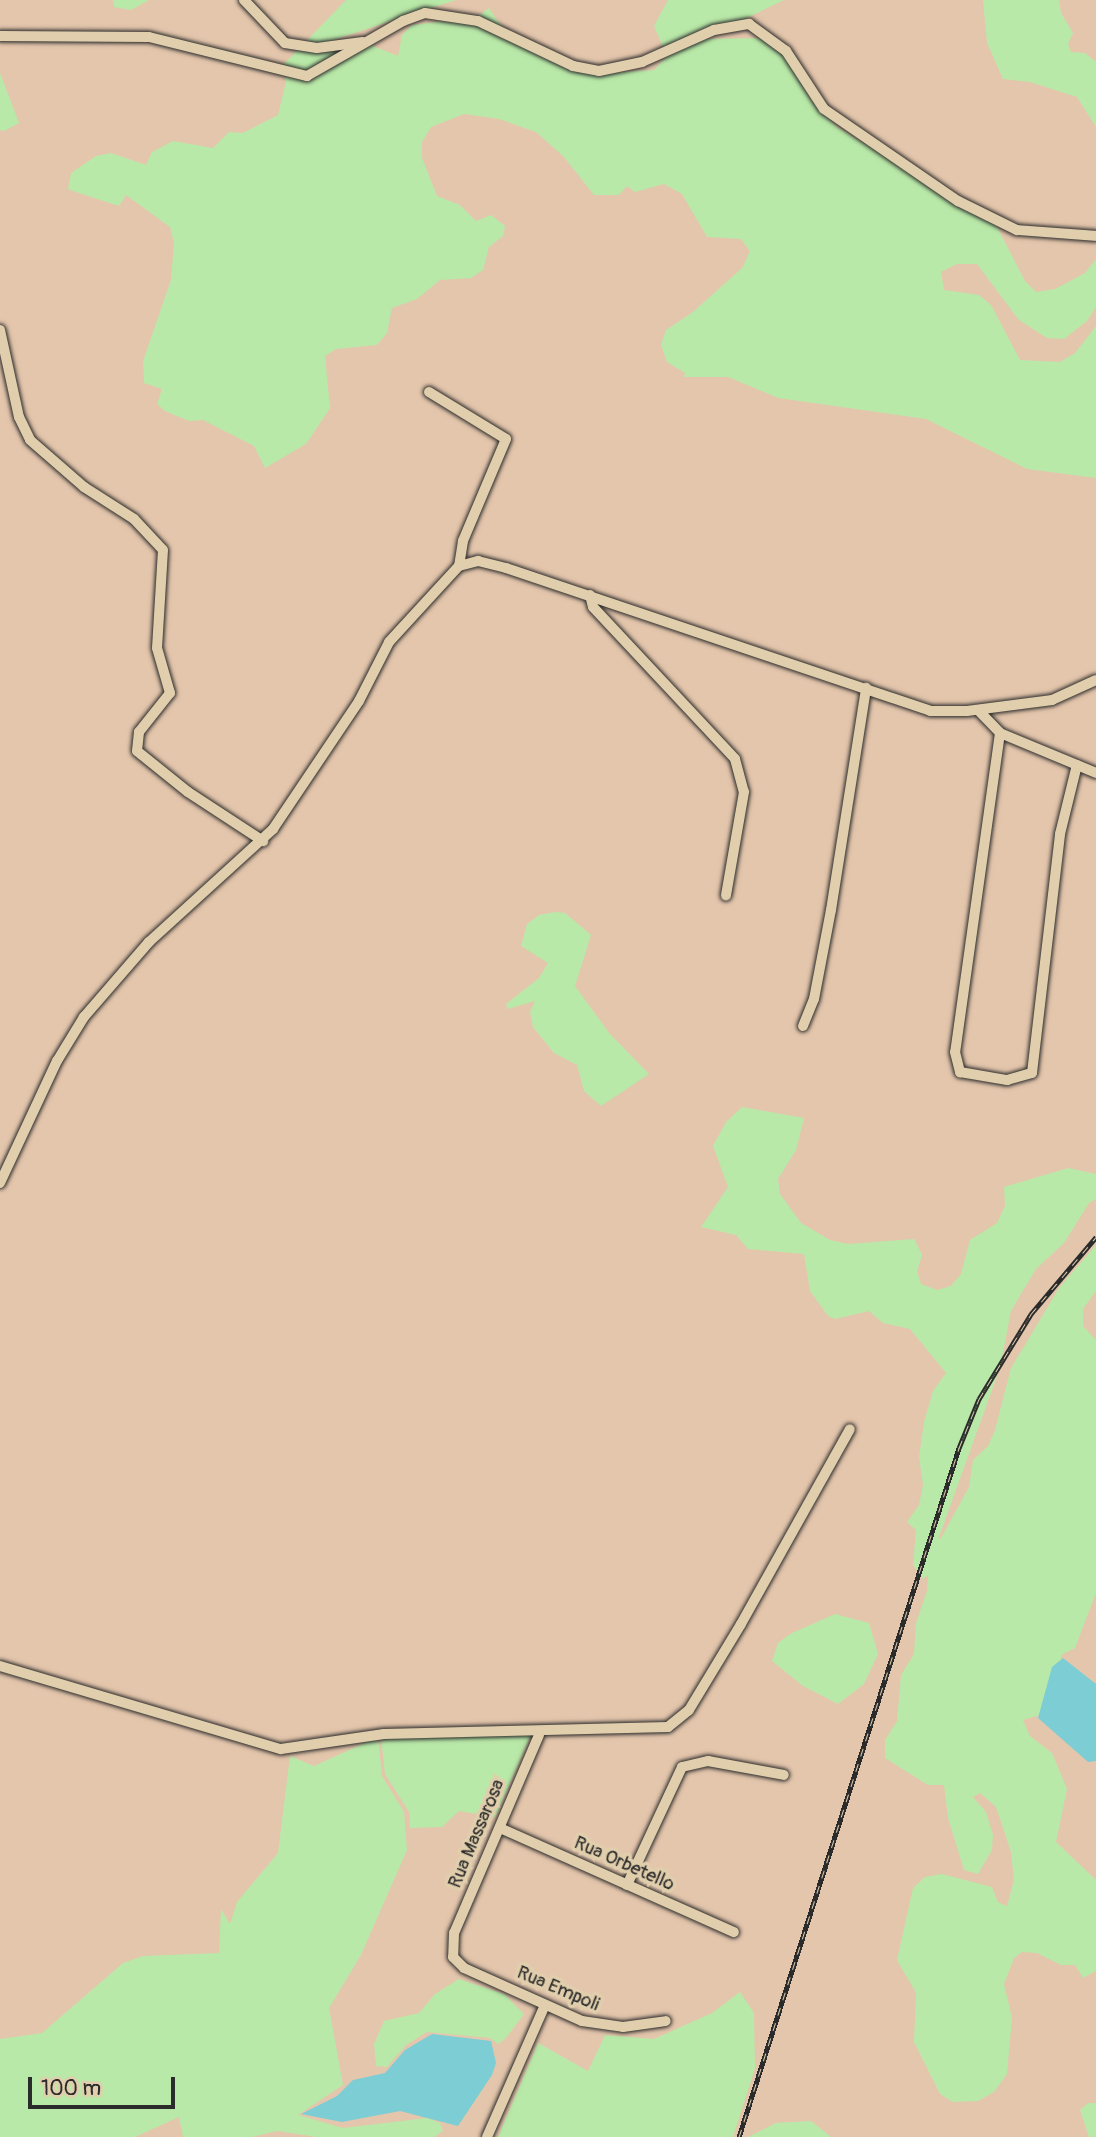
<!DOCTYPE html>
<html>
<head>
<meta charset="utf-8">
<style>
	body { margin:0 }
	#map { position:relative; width:1096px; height:2137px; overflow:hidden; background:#e4c6ac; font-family:Pangolin,sans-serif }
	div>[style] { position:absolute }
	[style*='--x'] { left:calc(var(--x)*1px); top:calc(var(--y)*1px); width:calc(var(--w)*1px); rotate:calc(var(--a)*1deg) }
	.green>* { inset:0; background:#b9e9a8 }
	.water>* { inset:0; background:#7ccdd4 }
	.roads { filter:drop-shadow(0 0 2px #2b2b2b) drop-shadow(0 0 2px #2b2b2b) }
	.minor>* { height:10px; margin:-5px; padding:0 5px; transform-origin:5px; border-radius:5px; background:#e0ceac }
	.rail>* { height:5px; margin-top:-2.5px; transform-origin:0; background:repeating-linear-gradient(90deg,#e0ceac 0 8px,#2b2b2b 0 16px); box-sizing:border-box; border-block:2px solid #2b2b2b }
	span { translate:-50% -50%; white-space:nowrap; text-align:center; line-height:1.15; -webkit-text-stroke:7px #e0ceac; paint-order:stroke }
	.street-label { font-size:19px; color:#2b2b2b }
	.scale { position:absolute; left:28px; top:2077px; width:147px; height:32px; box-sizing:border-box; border:4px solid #2b2b2b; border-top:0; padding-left:9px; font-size:21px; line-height:24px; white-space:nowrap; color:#2b2b2b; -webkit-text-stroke:5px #e0ceac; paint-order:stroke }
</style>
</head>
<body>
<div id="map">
	<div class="green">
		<i style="clip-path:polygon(113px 0,149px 0,131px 10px,114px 7px)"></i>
		<i style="clip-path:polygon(346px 0,456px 0,330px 41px,333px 49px,373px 46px,398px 56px,402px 35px,412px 25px,477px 17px,489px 8px,499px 23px,531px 47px,601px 73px,654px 70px,667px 56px,654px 26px,668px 0,784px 0,703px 39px,762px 38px,788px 57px,811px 100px,837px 127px,994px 221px,1025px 281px,1036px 292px,1055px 289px,1085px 273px,1096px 259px,1096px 307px,1087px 321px,1064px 339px,1047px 338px,1019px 320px,977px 264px,957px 264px,941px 272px,944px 290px,979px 295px,991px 305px,1020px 360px,1060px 362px,1075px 353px,1096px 326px,1096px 478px,1027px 469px,926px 419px,778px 398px,728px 377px,684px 377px,685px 373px,667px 362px,661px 345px,666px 330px,693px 312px,742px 268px,750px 251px,741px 239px,707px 237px,682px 194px,664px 184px,635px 192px,627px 186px,619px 195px,594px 195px,564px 157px,536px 132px,499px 119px,464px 114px,431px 127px,422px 142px,422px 158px,437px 196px,460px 205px,476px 221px,491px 215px,505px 226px,503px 236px,489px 247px,483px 270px,471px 278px,440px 280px,417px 299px,392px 308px,387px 333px,377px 345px,336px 349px,325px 356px,330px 408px,306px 444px,265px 468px,254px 446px,203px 420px,189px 421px,165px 411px,157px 404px,162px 389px,144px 383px,143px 361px,171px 280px,174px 243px,170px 227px,126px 195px,119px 206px,73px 191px,68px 189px,71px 173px,96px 156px,111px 153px,146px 165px,152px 152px,173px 141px,213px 148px,229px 132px,243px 133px,278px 115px,286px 82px,284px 64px)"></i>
		<i style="clip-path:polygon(983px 0,1059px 0,1061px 13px,1073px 33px,1068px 44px,1071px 52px,1085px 53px,1096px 62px,1096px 127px,1077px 97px,1030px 82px,1003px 79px,987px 43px)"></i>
		<i style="clip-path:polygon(0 73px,19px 123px,4px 131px,0 130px)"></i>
		<i style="clip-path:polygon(555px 912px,565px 913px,591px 935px,575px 986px,610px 1034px,649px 1074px,601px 1106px,584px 1091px,577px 1065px,554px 1053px,533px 1027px,530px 1012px,535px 1001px,508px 1009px,506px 1004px,539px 978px,548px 963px,521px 946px,527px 924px,539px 915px)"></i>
		<i style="clip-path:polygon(742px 1107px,804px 1118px,796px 1150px,778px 1179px,780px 1194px,801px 1223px,830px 1240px,848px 1244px,914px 1239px,922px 1255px,917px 1271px,921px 1284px,937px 1290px,951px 1286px,961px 1274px,970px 1240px,997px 1223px,1005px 1206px,1004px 1187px,1068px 1168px,1096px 1174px,1096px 1199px,1089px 1203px,1064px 1243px,1036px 1269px,1011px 1311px,1000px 1368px,939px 1537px,940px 1540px,969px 1487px,973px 1460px,988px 1446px,995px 1430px,1011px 1368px,1059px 1288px,1096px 1245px,1096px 1291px,1083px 1309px,1083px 1326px,1096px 1340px,1096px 1593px,1075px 1648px,1061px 1655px,1060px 1683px,1040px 1715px,1023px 1720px,1030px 1736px,1052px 1753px,1067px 1789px,1056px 1842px,1096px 1880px,1096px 1971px,1083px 1978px,1075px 1965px,1061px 1965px,1037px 1953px,1022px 1952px,1014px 1958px,1004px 1984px,1012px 2018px,1007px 2074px,994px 2092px,978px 2101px,953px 2102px,940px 2094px,914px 2042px,916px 1993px,897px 1960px,913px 1888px,925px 1877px,942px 1874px,992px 1887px,998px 1902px,1007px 1906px,1014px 1880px,1011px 1852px,996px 1807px,980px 1793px,973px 1797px,986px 1812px,993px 1835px,992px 1850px,978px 1874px,964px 1870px,948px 1818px,944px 1785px,928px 1785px,885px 1758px,885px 1740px,897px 1721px,901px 1675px,914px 1654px,916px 1623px,927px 1591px,928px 1575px,923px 1579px,913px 1565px,916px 1530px,907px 1522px,919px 1505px,923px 1485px,919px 1457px,924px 1422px,933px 1391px,946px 1373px,910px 1329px,883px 1323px,869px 1311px,835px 1319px,828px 1316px,810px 1291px,804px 1254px,748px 1249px,736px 1235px,701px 1227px,728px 1187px,713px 1146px,726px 1122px)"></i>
		<i style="clip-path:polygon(835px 1614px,869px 1623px,878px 1654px,864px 1684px,838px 1704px,803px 1686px,772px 1661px,778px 1643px,790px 1634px)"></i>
		<i style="clip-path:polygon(531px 1735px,495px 1817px,459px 1811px,442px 1827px,410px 1828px,409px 1812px,385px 1774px,381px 1738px)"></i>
		<i style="clip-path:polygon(378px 1737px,382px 1776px,404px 1812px,407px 1850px,361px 1955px,329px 2008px,343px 2085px,298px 2115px,343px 2128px,427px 2118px,440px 2123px,443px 2131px,434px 2137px,317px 2137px,277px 2131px,252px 2137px,183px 2137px,179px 2117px,135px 2137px,0 2137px,0 2039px,42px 2033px,123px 1963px,143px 1956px,219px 1953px,221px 1909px,230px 1924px,237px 1902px,278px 1853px,290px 1756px,314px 1766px)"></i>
		<i style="clip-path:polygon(459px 1979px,504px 1994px,524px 2014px,506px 2038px,498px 2044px,490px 2038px,427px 2032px,406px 2045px,387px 2067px,376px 2066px,374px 2044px,384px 2021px,419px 2013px,435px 1994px)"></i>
		<i style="clip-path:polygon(740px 1992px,754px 2013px,755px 2068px,733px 2137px,498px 2137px,538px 2043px,588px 2071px,605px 2035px,654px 2039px,712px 2013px)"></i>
		<i style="clip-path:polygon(1088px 2103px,1096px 2103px,1096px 2137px,1089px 2137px,1080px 2110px)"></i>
		<i style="clip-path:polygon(811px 2121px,831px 2137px,748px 2137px,776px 2123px)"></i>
	</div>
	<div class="water">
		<i style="clip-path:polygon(1063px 1658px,1096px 1684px,1096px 1761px,1088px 1762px,1038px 1718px,1052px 1667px)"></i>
		<i style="clip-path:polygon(432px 2034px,491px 2041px,496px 2063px,492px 2075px,458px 2126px,400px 2111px,342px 2122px,301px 2114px,337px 2096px,353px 2080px,385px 2073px,405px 2050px)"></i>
	</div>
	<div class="roads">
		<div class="minor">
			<i style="--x:244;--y:0;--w:59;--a:46.4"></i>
			<i style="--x:285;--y:43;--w:32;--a:9"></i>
			<i style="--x:317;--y:48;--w:46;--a:-7.4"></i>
			<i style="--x:0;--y:36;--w:149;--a:0.4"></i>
			<i style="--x:149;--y:37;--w:163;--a:13.9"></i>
			<i style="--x:307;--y:76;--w:111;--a:-29.8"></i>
			<i style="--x:403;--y:21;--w:23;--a:-20"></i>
			<i style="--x:425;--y:13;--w:54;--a:8.6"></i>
			<i style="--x:478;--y:21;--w:105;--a:25.3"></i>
			<i style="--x:573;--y:66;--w:26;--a:11"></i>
			<i style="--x:599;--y:71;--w:44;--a:-11.8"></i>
			<i style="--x:642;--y:62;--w:79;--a:-24"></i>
			<i style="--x:714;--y:30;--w:36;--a:-10"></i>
			<i style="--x:749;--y:24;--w:46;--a:36.1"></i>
			<i style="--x:786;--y:51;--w:69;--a:56.8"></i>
			<i style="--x:824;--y:109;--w:163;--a:34.5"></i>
			<i style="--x:958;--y:201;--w:66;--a:26.2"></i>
			<i style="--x:1017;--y:230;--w:79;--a:4.3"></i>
			<i style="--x:0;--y:330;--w:89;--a:77.7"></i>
			<i style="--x:19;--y:417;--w:25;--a:64"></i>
			<i style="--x:30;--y:440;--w:72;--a:41"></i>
			<i style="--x:84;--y:487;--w:59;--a:32.6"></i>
			<i style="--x:134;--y:519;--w:42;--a:46.9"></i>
			<i style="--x:163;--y:550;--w:98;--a:93.5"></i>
			<i style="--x:157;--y:648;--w:47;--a:73.9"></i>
			<i style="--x:170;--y:693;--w:50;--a:128.5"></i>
			<i style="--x:139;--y:732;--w:19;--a:96"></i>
			<i style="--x:137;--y:751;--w:65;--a:38.8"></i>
			<i style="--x:188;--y:792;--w:90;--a:33.2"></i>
			<i style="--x:429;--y:392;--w:90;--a:31.4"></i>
			<i style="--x:506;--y:439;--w:111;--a:112.9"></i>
			<i style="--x:463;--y:541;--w:25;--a:99"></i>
			<i style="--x:590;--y:595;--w:12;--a:76"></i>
			<i style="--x:593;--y:607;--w:208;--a:46.9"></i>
			<i style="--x:735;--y:759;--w:34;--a:75"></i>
			<i style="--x:744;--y:792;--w:105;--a:99.9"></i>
			<i style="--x:978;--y:710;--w:32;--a:46"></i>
			<i style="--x:1000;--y:733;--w:104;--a:22.6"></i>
			<i style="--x:1000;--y:733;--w:322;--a:98"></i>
			<i style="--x:955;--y:1052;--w:21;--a:76"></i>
			<i style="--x:960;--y:1072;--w:48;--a:9.7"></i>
			<i style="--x:1007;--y:1080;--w:26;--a:-16"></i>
			<i style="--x:1032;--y:1073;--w:241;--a:-83.3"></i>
			<i style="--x:1060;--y:834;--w:71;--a:-76.2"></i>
			<i style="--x:803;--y:1026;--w:29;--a:-68"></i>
			<i style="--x:814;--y:999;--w:91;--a:-79.2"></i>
			<i style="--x:831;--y:910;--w:225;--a:-81"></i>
			<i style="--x:0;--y:1183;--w:135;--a:-65"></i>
			<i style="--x:57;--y:1061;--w:52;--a:-58.5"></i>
			<i style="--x:84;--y:1017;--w:99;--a:-49.1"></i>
			<i style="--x:149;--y:942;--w:168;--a:-42.3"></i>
			<i style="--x:273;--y:829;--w:154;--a:-56.1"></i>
			<i style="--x:359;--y:701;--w:66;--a:-63"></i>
			<i style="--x:389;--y:642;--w:103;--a:-47.4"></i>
			<i style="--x:459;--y:566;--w:20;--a:-15"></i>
			<i style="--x:478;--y:561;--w:29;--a:14"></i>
			<i style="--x:506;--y:568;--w:447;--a:18.6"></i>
			<i style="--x:930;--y:711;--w:37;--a:0"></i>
			<i style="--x:967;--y:711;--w:86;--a:-7.4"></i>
			<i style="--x:1052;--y:700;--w:48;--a:-24.4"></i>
			<i style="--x:0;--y:1666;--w:293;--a:16.5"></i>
			<i style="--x:281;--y:1749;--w:104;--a:-8.3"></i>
			<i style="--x:384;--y:1734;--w:284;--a:-1.4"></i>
			<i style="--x:668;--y:1727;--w:27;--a:-39"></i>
			<i style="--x:689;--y:1710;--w:100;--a:-58.8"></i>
			<i style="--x:741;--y:1624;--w:223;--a:-60.8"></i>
			<i style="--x:539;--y:1735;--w:215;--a:113.2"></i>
			<i style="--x:454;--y:1933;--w:24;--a:92"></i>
			<i style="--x:453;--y:1957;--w:16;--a:45"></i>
			<i style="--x:464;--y:1968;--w:129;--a:24.2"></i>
			<i style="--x:582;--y:2021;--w:41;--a:8.3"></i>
			<i style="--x:623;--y:2027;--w:43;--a:-7.9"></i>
			<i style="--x:500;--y:1828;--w:256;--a:24"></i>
			<i style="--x:627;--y:1885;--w:130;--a:-65"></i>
			<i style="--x:682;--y:1767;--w:27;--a:-13"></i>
			<i style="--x:708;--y:1761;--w:77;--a:10.4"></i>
			<i style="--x:487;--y:2137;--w:144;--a:-66.3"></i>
		</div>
	</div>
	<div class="rail">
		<i style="--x:739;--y:2137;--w:723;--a:-72.29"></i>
		<i style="--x:959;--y:1448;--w:53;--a:-67.8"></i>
		<i style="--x:979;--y:1399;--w:100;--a:-58.5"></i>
		<i style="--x:1031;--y:1314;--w:101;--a:-49.8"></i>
	</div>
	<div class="street-label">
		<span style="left:477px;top:1834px;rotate:-67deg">Rua Massarosa</span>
		<span style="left:624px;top:1864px;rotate:24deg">Rua Orbetello</span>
		<span style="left:558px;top:1989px;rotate:23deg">Rua Empoli</span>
	</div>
	<div class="scale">100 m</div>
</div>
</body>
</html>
